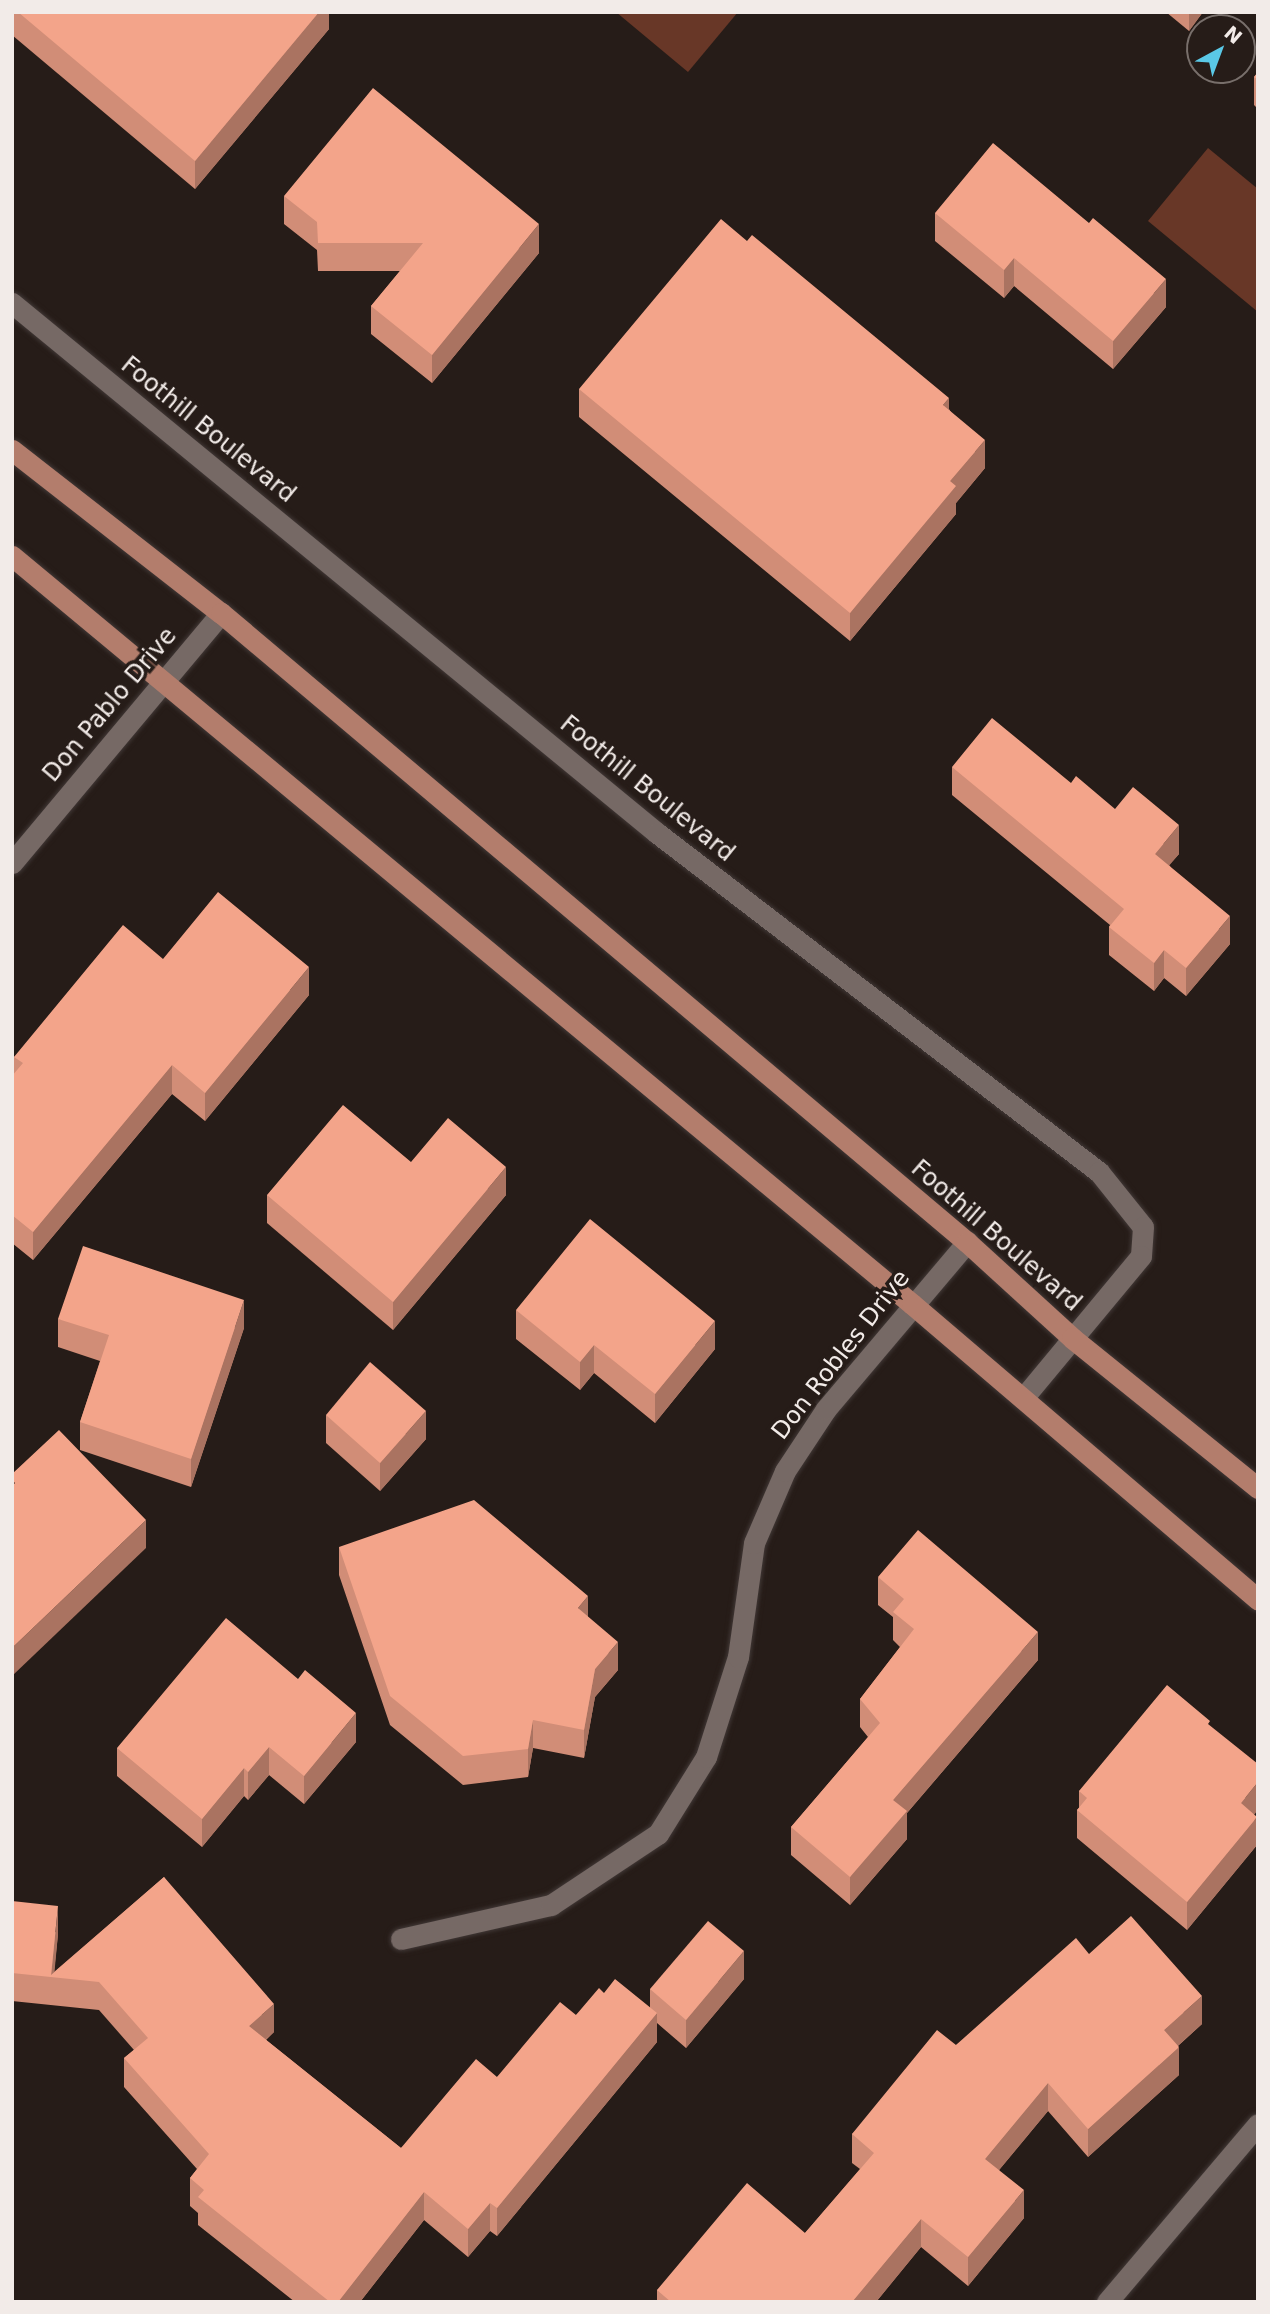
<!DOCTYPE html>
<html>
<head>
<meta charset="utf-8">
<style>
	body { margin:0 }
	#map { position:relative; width:1270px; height:2314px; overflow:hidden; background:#261c18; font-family:"DejaVu Sans",sans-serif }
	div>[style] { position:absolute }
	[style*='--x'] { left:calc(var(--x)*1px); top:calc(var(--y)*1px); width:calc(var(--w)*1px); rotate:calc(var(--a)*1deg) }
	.green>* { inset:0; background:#683727 }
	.roads { filter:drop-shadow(0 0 2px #413836) drop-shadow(0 0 2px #413836) }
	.minor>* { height:21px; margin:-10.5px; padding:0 10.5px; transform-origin:10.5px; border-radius:10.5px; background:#766965 }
	.major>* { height:21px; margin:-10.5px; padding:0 10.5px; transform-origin:10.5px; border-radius:10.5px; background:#b37d6c }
	.wall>* { inset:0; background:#d18d77 }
	.shaded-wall>* { inset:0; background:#aa7361 }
	.building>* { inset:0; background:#f3a48a }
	span { translate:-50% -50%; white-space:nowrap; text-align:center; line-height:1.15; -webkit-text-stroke:7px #261c18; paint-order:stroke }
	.street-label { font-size:24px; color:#f2ebe8 }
	.frame { position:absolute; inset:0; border:14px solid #f2ebe8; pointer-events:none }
	.north { position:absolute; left:1186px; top:14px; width:70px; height:70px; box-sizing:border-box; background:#261c18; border:2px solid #786f6b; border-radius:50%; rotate:41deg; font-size:19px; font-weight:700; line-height:28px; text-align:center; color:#f2ebe8 }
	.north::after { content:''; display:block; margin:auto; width:24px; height:32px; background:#5ac8e6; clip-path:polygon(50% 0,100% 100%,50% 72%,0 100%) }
</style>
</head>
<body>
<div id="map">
	<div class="green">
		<i style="clip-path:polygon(616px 12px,738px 12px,688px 72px)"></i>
		<i style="clip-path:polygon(1208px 148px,1258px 189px,1258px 312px,1148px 221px)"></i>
	</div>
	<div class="roads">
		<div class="minor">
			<i style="--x:12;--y:303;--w:835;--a:39.41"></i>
			<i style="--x:657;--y:833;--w:557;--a:37.49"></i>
			<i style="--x:1099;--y:1172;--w:70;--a:51.3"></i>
			<i style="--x:1143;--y:1227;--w:29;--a:94"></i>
			<i style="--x:1141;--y:1256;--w:185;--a:129.7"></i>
			<i style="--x:12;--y:863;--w:326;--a:-50.1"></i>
			<i style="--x:401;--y:1939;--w:154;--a:-12.8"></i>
			<i style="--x:551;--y:1905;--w:128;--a:-33.6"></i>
			<i style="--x:658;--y:1834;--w:91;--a:-58.1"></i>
			<i style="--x:706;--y:1757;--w:105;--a:-72.3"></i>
			<i style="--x:738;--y:1657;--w:115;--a:-82"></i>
			<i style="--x:754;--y:1543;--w:78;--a:-66.7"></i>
			<i style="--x:785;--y:1471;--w:74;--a:-56.5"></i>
			<i style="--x:826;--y:1409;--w:219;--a:-49.8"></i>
			<i style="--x:1107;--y:2302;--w:233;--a:-49.7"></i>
		</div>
		<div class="major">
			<i style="--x:12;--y:450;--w:265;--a:38"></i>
			<i style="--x:221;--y:613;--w:976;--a:40.14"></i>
			<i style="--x:967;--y:1242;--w:142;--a:42.4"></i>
			<i style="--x:1072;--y:1338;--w:239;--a:38.9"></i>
			<i style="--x:12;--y:556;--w:1170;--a:39.73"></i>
			<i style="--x:912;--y:1304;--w:455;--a:40.5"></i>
		</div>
	</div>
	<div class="wall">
		<i style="clip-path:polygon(12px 12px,329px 12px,329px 29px,195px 189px,12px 35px)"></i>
		<i style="clip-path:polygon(1166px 12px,1203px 12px,1189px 31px)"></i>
		<i style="clip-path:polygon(1258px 72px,1258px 109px,1254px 105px,1254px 77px)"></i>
		<i style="clip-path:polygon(284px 196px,539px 253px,432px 383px,371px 334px,371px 306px,400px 271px,318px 271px,317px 250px,284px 224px)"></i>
		<i style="clip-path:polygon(935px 213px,1089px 223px,1166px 307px,1113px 369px,1014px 286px,1004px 298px,935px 241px)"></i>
		<i style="clip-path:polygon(579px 389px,949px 409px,985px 468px,956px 503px,956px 514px,850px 641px,579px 417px)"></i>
		<i style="clip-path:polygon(952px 767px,1071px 783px,1179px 854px,1169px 865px,1230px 944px,1186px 996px,1164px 978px,1154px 991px,1109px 955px,1109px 927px,1110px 925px,952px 795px)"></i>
		<i style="clip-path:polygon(163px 959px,309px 995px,205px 1121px,172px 1094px,33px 1260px,12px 1243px,12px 1076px,14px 1073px,14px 1057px)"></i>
		<i style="clip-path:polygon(411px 1162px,506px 1195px,393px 1330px,267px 1223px,267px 1195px)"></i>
		<i style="clip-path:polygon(516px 1310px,715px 1349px,655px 1423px,594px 1373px,580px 1390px,516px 1339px)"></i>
		<i style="clip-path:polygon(58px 1319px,244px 1328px,191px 1487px,80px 1450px,80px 1422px,100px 1361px,58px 1347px)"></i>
		<i style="clip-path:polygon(326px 1415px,426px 1439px,380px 1491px,326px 1443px)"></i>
		<i style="clip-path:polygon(339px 1547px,588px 1617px,618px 1670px,595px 1697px,584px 1758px,533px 1748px,528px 1777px,463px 1785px,390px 1725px,339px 1575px)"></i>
		<i style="clip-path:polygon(878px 1577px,1038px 1660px,907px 1813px,907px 1839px,850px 1905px,791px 1855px,791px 1827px,868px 1737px,860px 1727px,860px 1699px,900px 1647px,893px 1640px,893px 1617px,878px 1605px)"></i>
		<i style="clip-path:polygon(1210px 1726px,1254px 1815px,1257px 1845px,1187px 1930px,1077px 1838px,1077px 1810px,1079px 1808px,1079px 1791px)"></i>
		<i style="clip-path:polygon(356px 1742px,304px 1804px,269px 1775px,248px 1800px,244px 1796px,202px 1847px,117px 1776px,117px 1748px)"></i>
		<i style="clip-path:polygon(164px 1877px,274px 2032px,266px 2040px,401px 2148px,497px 2077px,604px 1993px,650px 2008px,650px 1989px,744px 1979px,686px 2048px,657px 2023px,657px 2042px,497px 2236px,490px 2231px,468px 2257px,424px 2220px,360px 2302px,295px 2302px,198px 2225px,198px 2213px,190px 2206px,190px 2178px,197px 2169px,124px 2087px,124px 2058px,134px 2050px,99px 2010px,12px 2001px,12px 1901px,58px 1934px,54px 1972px)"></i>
		<i style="clip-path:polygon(1089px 1954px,1202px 2024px,1178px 2046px,1179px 2075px,1088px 2157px,1048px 2111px,999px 2170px,1024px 2218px,968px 2286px,921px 2247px,876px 2302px,657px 2302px,657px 2290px,805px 2233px,860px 2169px,852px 2163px,852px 2134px,956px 2045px)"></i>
	</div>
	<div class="shaded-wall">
		<i style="clip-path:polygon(319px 12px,329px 12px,329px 29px,195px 189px,195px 161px)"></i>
		<i style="clip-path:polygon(1189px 12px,1203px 12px,1189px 31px)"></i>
		<i style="clip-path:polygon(539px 224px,539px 253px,432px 383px,432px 355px)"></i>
		<i style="clip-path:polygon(1014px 258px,1014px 286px,1004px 298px,1004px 270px)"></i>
		<i style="clip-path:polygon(1166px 279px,1166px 307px,1113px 369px,1113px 341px)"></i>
		<i style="clip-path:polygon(949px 398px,949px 426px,943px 405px)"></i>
		<i style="clip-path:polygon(985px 440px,985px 468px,956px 503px,956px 514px,850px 641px,850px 613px,950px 481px)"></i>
		<i style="clip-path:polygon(1179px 825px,1179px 854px,1155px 882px,1155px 854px)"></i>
		<i style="clip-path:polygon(1230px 916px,1230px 944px,1186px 996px,1186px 968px)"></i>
		<i style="clip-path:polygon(1164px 950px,1164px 978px,1154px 991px,1154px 963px)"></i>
		<i style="clip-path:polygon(309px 967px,309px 995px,205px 1121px,205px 1093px)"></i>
		<i style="clip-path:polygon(172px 1065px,172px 1094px,33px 1260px,33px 1232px)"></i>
		<i style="clip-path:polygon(506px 1167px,506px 1195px,393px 1330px,393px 1302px)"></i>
		<i style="clip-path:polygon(244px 1300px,244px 1328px,191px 1487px,191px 1459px)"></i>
		<i style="clip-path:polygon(715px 1321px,715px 1349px,655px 1423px,655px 1394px)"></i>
		<i style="clip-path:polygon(594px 1345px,594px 1373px,580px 1390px,580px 1362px)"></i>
		<i style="clip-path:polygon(426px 1411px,426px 1439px,380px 1491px,380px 1463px)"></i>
		<i style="clip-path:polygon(146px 1520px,146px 1548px,12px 1676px,12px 1648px)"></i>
		<i style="clip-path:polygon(588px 1596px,588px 1624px,578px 1608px)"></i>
		<i style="clip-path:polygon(1038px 1632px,1038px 1660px,907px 1813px,907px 1839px,850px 1905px,850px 1877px,893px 1800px)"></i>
		<i style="clip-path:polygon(618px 1642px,618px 1670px,595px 1697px,584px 1758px,584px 1730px,595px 1669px)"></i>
		<i style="clip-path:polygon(356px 1713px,356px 1742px,304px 1804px,304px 1776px)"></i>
		<i style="clip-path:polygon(533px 1720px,533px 1748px,528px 1777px,528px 1749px)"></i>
		<i style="clip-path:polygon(269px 1747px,269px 1775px,248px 1800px,248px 1772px)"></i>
		<i style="clip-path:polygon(244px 1768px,244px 1796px,202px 1847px,202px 1819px)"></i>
		<i style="clip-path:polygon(1258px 1782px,1258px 1810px,1241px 1831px,1241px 1803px)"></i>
		<i style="clip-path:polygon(1257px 1817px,1257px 1845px,1187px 1930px,1187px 1902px)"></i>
		<i style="clip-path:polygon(58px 1906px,58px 1934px,54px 1977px,51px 1977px)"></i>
		<i style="clip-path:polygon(744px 1951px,744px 1979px,686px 2048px,686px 2020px)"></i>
		<i style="clip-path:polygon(1202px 1996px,1202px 2024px,1164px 2058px,1164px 2030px)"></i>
		<i style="clip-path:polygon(274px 2004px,274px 2032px,249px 2054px,249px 2026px)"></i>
		<i style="clip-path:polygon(657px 2013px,657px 2042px,497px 2236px,497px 2208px)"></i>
		<i style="clip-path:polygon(1179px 2047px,1179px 2075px,1088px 2157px,1088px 2129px)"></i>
		<i style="clip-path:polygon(1048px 2083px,1048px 2111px,985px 2187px,985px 2159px)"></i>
		<i style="clip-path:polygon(1024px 2190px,1024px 2218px,968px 2286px,968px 2257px)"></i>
		<i style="clip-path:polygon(424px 2192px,424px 2220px,360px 2302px,338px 2302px)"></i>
		<i style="clip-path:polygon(490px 2203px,490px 2231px,468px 2257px,468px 2229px)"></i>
		<i style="clip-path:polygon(921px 2219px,921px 2247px,876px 2302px,852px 2302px)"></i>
	</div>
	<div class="building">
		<i style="clip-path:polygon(18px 12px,319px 12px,195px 161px)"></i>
		<i style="clip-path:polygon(1258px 72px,1258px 80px,1254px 77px)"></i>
		<i style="clip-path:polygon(373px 88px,539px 224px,432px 355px,371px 306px,423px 243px,318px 243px,317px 222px,284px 196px)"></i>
		<i style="clip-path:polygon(993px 143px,1089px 223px,1093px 218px,1166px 279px,1113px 341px,1014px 258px,1004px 270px,935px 213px)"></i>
		<i style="clip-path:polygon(721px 219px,747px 241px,752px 235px,949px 398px,943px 405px,985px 440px,950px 481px,956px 486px,850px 613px,579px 389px)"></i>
		<i style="clip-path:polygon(992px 718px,1071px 783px,1076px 776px,1115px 809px,1133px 787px,1179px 825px,1155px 854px,1230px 916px,1186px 968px,1164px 950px,1154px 963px,1109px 927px,1124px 909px,952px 767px)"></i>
		<i style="clip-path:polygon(218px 892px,309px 967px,205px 1093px,172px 1065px,33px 1232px,12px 1215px,12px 1076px,23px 1063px,14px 1057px,123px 925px,163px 959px)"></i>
		<i style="clip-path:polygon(343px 1105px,411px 1162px,448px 1118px,506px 1167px,393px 1302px,267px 1195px)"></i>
		<i style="clip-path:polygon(590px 1219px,715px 1321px,655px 1394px,594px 1345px,580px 1362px,516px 1310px)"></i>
		<i style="clip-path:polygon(83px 1246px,244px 1300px,191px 1459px,80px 1422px,109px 1335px,58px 1319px)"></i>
		<i style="clip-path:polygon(370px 1362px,426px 1411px,380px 1463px,326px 1415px)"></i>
		<i style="clip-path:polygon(59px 1430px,146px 1520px,12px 1648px,12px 1486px,15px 1483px,12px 1480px,12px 1474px)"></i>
		<i style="clip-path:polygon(474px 1500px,588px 1596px,578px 1608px,618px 1642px,595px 1669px,584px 1730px,533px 1720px,528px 1749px,463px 1756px,390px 1696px,339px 1547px)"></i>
		<i style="clip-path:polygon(918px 1530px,1038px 1632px,893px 1800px,907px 1811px,850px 1877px,791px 1827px,880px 1723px,860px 1699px,914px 1629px,893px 1612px,904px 1599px,878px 1577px)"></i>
		<i style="clip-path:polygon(226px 1618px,298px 1679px,305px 1670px,356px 1713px,304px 1776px,269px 1747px,248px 1772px,244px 1768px,202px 1819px,117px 1748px)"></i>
		<i style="clip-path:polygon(1167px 1685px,1210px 1721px,1208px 1724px,1258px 1764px,1258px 1782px,1241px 1803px,1257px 1817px,1187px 1902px,1077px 1810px,1087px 1798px,1079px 1791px)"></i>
		<i style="clip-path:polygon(164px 1877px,274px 2004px,249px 2026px,401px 2148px,476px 2059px,497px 2077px,560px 2002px,576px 2015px,599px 1988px,604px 1993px,615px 1979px,657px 2013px,497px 2208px,490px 2203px,468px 2229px,424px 2192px,338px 2302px,330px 2302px,198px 2197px,204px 2190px,190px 2178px,209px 2154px,124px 2058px,148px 2038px,99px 1982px,12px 1973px,12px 1901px,58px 1906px,51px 1975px)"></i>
		<i style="clip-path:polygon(1131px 1916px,1202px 1996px,1164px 2030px,1179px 2047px,1088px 2129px,1048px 2083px,985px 2159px,1024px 2190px,968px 2257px,921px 2219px,852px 2302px,671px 2302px,657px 2290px,747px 2183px,805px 2233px,874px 2153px,852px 2134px,937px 2030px,956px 2045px,1076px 1938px,1089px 1954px)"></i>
		<i style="clip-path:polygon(708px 1921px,744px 1951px,686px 2020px,650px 1989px)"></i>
	</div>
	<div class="street-label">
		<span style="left:208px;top:430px;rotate:39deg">Foothill Boulevard</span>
		<span style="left:110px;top:705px;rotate:-50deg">Don Pablo Drive</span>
		<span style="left:647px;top:789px;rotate:39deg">Foothill Boulevard</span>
		<span style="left:996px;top:1236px;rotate:41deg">Foothill Boulevard</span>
		<span style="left:841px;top:1355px;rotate:-52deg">Don Robles Drive</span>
	</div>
	<div class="frame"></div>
	<div class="north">N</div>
</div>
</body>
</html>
